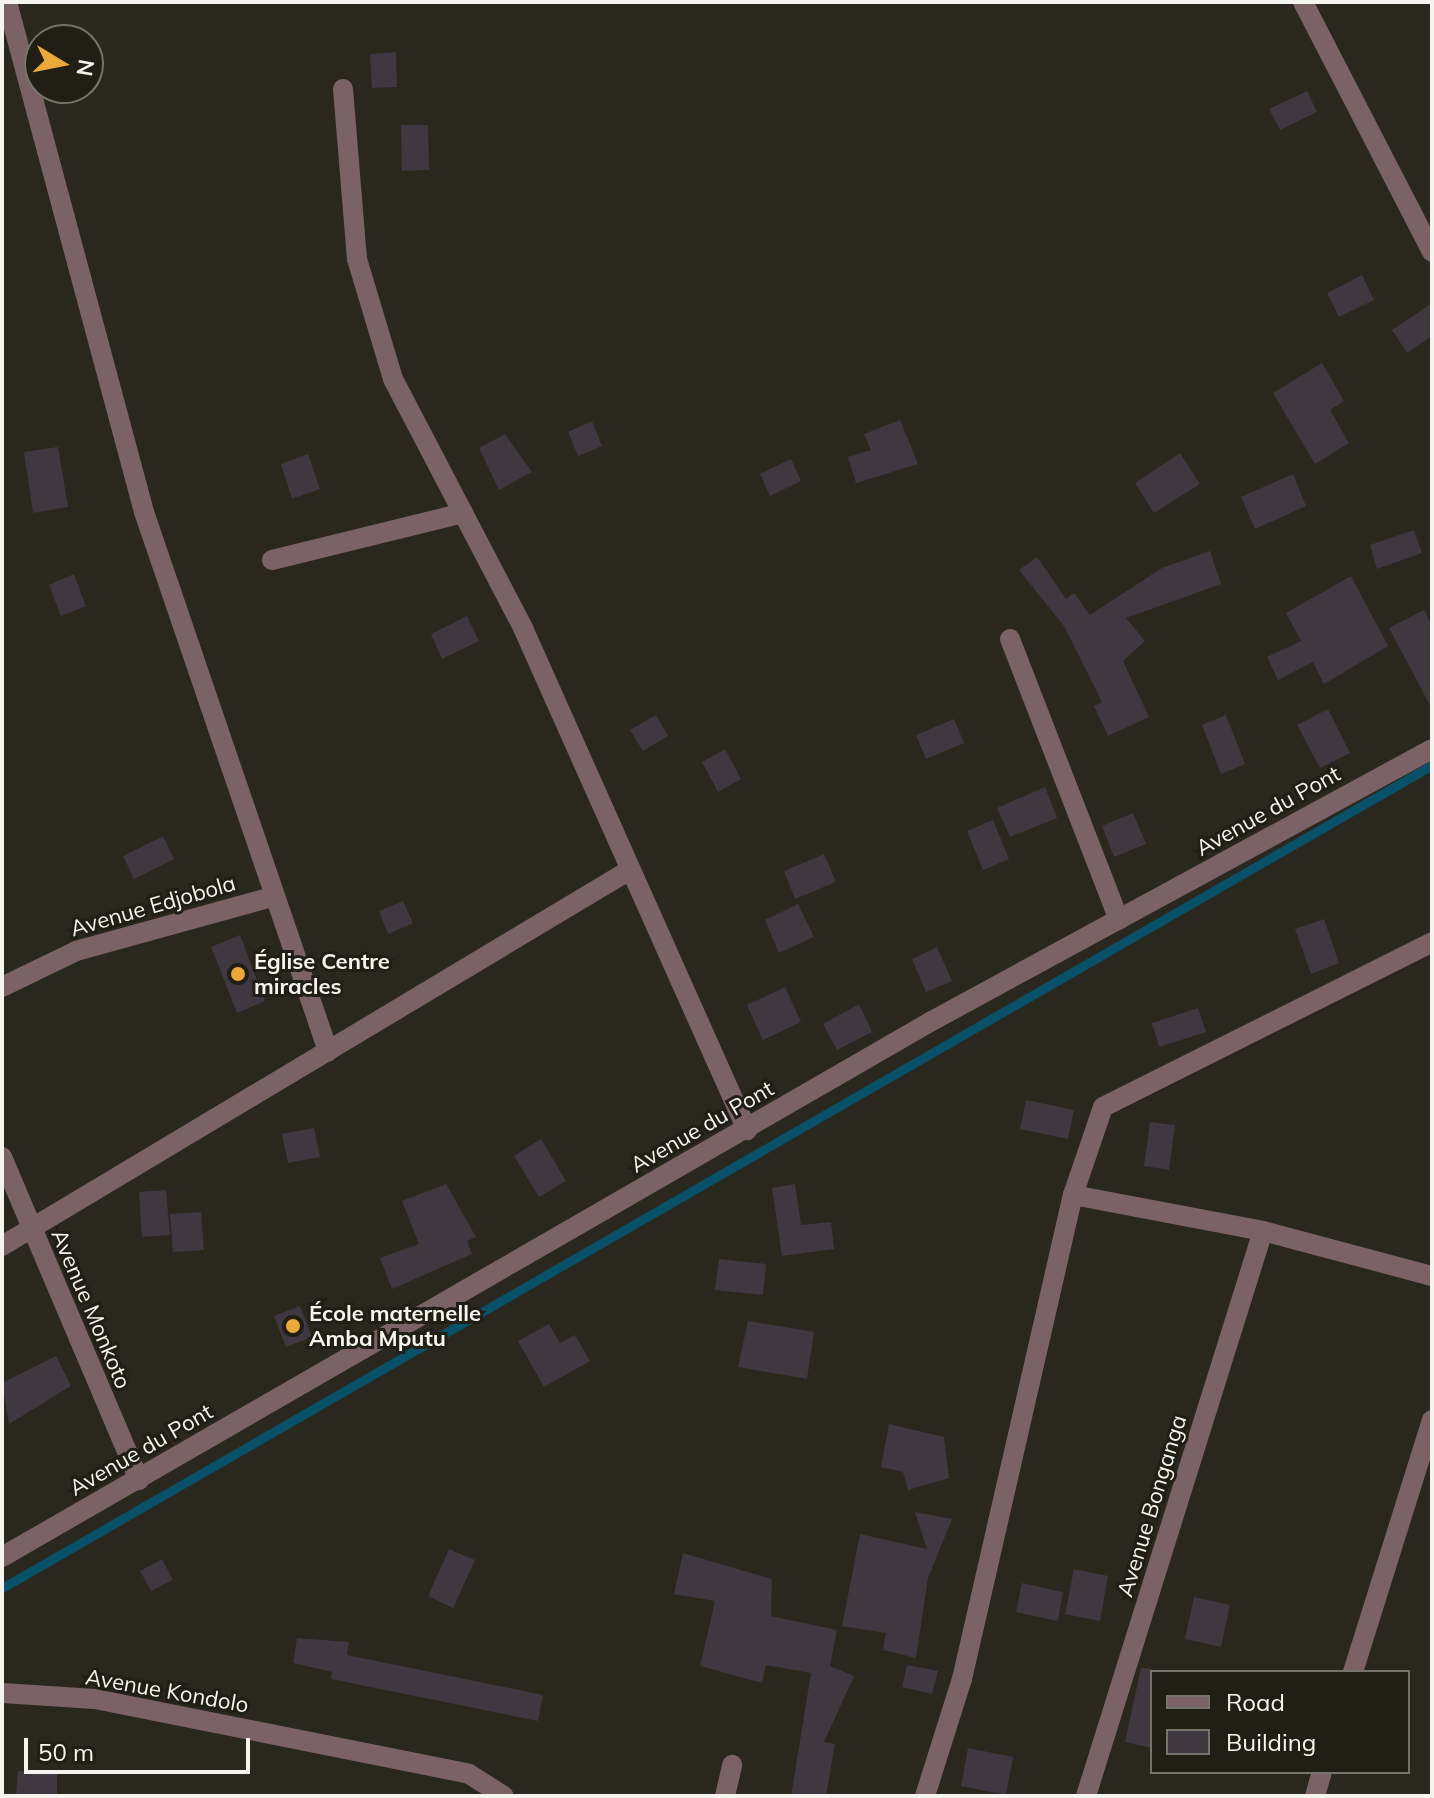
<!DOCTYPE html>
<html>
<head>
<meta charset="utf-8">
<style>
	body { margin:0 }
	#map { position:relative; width:1434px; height:1798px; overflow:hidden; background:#2a271e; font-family:Mulish,sans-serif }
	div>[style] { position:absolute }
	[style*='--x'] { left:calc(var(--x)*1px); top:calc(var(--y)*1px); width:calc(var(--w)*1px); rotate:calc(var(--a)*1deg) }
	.stream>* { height:9px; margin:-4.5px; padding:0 4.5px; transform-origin:4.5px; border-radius:4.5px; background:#085168 }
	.building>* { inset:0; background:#3f3840 }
	.minor>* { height:20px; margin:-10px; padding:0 10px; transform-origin:10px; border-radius:10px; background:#7b6266 }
	.dots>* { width:22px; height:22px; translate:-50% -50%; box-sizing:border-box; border:4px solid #201e15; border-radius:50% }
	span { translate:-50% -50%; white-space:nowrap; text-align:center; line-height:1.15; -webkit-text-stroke:6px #201e15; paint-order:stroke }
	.street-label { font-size:22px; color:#f5f4ee }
	.poi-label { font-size:22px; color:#f5f4ee; font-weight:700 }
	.left { translate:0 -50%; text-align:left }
	.frame { position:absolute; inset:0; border:4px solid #f5f4ee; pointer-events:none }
	.legend { position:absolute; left:1150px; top:1670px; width:260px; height:104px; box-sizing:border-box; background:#201e15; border:2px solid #75746c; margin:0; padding:10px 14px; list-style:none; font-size:24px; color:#f5f4ee }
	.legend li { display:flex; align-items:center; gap:16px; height:40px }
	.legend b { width:40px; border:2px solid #75746c }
	.north { position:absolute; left:24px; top:24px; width:80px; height:80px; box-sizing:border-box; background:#201e15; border:2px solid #75746c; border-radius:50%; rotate:100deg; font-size:22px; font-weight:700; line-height:32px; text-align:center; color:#f5f4ee }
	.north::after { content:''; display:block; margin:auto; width:28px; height:36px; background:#eca93b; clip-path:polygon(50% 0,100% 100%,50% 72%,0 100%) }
	.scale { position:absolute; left:24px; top:1738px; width:226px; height:36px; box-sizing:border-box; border:4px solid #f5f4ee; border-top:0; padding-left:10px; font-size:24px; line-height:28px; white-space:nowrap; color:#f5f4ee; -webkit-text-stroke:6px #201e15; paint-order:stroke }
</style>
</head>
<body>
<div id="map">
	<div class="stream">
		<i style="--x:2;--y:1588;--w:1650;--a:-29.92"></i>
	</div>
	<div class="building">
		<i style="clip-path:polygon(396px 52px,397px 87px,372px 88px,370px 54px)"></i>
		<i style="clip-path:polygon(1307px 91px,1317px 112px,1280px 130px,1269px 109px)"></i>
		<i style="clip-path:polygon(401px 125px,428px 125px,429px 170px,402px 171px)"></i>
		<i style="clip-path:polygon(1362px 275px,1374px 300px,1339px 317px,1327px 293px)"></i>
		<i style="clip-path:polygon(1432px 303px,1432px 336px,1407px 353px,1392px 330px)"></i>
		<i style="clip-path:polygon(1322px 363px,1344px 401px,1330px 410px,1349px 443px,1315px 464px,1273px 393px)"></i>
		<i style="clip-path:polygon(900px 420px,918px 464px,856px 483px,848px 457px,871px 450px,864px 434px)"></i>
		<i style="clip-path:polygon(592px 421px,602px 446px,578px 456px,568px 432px)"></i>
		<i style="clip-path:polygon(505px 434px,532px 472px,499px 490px,479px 448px)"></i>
		<i style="clip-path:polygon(58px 447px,68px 507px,33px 513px,24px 452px)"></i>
		<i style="clip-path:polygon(1180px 453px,1200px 484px,1154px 513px,1135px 483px)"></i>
		<i style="clip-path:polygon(308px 454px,320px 489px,292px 499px,281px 464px)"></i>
		<i style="clip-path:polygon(791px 459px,801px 481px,770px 496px,760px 474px)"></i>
		<i style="clip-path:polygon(1293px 474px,1306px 506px,1255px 529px,1241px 497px)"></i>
		<i style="clip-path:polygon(1414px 530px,1422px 553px,1377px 569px,1370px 545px)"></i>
		<i style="clip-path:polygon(1210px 551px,1221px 584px,1126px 618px,1145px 641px,1123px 661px,1149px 717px,1108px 736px,1094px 706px,1102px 702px,1064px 626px,1019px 570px,1037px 557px,1066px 599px,1074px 593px,1090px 615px,1162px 568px)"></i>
		<i style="clip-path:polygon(74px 574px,86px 606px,61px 616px,49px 585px)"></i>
		<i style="clip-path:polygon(1351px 576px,1388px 646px,1324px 684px,1313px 662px,1278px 680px,1267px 657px,1301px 641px,1286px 613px)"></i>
		<i style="clip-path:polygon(1424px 610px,1432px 626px,1432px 709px,1389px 628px)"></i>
		<i style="clip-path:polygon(467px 616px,479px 641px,442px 659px,431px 634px)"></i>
		<i style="clip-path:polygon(1328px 709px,1350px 753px,1320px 768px,1297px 725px)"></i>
		<i style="clip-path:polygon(656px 715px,668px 736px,643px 751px,630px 730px)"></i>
		<i style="clip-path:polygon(1226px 715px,1245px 764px,1221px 774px,1202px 725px)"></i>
		<i style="clip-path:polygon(954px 719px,964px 743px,926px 759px,916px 735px)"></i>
		<i style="clip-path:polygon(725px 749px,741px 779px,718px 792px,702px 762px)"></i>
		<i style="clip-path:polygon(1045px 787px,1057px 818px,1010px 837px,997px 808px)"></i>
		<i style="clip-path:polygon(1133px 813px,1146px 844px,1114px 857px,1102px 826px)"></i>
		<i style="clip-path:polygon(993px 820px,1009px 859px,983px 870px,967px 831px)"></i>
		<i style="clip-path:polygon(163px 836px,174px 859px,134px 879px,123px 856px)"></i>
		<i style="clip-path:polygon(824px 854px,836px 882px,795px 899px,784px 871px)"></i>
		<i style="clip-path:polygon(403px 901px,413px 923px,388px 934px,379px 911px)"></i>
		<i style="clip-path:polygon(798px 904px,814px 937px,779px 953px,765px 920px)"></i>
		<i style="clip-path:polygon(1324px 919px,1339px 963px,1311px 974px,1295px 929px)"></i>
		<i style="clip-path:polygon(240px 935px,265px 1001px,237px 1013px,211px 947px)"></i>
		<i style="clip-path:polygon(937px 947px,952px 981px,926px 992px,912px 959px)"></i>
		<i style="clip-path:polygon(785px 987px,801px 1022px,763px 1040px,747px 1005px)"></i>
		<i style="clip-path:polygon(859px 1004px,872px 1032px,837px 1050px,823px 1024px)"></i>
		<i style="clip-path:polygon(1198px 1008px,1206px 1032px,1159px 1047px,1152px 1023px)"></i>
		<i style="clip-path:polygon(1026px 1100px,1074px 1110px,1068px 1139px,1020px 1129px)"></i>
		<i style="clip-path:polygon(1150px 1122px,1175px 1125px,1169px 1170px,1144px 1166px)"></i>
		<i style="clip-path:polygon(314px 1128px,320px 1157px,288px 1163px,282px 1134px)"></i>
		<i style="clip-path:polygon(541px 1139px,566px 1181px,539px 1197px,514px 1156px)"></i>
		<i style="clip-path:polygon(446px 1184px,476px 1237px,467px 1241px,472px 1254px,392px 1289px,380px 1258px,419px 1244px,402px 1201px)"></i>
		<i style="clip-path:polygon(795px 1184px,801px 1225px,831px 1222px,834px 1249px,782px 1256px,772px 1188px)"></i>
		<i style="clip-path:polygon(166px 1190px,170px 1235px,142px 1237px,139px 1192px)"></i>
		<i style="clip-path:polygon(201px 1212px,204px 1250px,173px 1252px,170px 1214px)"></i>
		<i style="clip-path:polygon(719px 1259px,766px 1264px,763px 1295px,715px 1290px)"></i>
		<i style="clip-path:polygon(300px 1306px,312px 1337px,286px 1347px,274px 1316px)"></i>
		<i style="clip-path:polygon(748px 1321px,814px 1332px,807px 1379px,738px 1367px)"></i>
		<i style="clip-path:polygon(549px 1324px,560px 1343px,575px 1335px,590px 1361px,544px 1387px,518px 1341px)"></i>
		<i style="clip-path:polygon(56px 1356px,71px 1386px,9px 1424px,2px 1383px)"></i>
		<i style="clip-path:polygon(889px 1424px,944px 1437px,949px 1478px,908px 1490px,903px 1472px,881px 1467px)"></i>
		<i style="clip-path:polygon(915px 1512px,952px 1519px,928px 1578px,916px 1658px,883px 1650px,886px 1633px,842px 1626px,860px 1534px,927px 1549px)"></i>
		<i style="clip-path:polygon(449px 1549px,475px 1560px,453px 1608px,428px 1596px)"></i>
		<i style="clip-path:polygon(683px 1553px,772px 1579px,771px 1616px,837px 1630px,830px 1666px,854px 1676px,824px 1742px,835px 1744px,826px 1796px,791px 1796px,811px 1673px,766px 1665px,762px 1683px,700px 1666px,715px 1601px,674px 1594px)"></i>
		<i style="clip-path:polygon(162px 1559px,173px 1580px,151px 1591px,140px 1571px)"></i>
		<i style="clip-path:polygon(1074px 1569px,1108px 1576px,1100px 1621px,1065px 1614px)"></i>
		<i style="clip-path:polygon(1022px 1583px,1063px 1592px,1058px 1621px,1016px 1612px)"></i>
		<i style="clip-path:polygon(1194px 1597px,1230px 1605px,1221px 1647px,1185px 1639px)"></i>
		<i style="clip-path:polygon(297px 1638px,349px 1642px,347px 1655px,543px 1695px,538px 1721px,331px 1679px,332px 1672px,293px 1663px)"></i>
		<i style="clip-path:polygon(907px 1665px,938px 1671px,932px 1694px,902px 1687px)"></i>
		<i style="clip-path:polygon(1141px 1668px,1152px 1669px,1152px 1748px,1125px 1742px)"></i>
		<i style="clip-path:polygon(968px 1748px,1013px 1757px,1006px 1795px,961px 1786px)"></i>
		<i style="clip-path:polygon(18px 1771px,57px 1773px,57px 1796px,16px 1796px)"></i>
	</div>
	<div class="minor">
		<i style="--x:7;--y:2;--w:528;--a:74.96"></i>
		<i style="--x:144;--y:512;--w:570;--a:71.15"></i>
		<i style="--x:1303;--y:2;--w:281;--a:62.7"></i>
		<i style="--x:343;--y:89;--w:171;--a:85.3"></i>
		<i style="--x:357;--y:259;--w:125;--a:73.3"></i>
		<i style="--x:393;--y:379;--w:281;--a:62.4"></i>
		<i style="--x:523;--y:628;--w:550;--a:65.95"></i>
		<i style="--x:272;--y:560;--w:197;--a:-13.8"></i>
		<i style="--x:1010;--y:639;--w:301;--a:68.8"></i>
		<i style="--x:2;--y:987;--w:82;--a:-25.9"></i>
		<i style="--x:76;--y:951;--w:206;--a:-15.4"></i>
		<i style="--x:2;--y:1157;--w:351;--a:67"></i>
		<i style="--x:1073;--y:1195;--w:193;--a:10.7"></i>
		<i style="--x:1263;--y:1231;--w:175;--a:14.9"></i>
		<i style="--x:2;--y:1246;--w:730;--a:-30.92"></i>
		<i style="--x:2;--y:1557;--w:1071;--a:-29.96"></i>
		<i style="--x:930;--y:1022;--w:571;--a:-28.54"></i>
		<i style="--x:1353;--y:1672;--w:264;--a:-72.6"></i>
		<i style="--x:2;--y:1693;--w:93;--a:3.7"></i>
		<i style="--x:95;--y:1699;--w:381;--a:11.3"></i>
		<i style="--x:469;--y:1774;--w:41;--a:32.2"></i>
		<i style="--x:725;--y:1796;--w:32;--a:-77"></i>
		<i style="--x:925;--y:1796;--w:123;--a:-72.5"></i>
		<i style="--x:962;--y:1679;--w:497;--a:-77.1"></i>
		<i style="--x:1073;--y:1195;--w:93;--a:-71.2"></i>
		<i style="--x:1103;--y:1107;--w:368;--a:-26.6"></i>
		<i style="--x:1086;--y:1796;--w:592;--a:-72.61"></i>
		<i style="--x:1315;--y:1796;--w:25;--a:-74"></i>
	</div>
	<div class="dots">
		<i style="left:238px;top:974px;background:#eca93b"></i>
		<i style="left:293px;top:1326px;background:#eca93b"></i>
	</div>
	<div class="street-label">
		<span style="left:1268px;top:811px;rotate:-29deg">Avenue du Pont</span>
		<span style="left:153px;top:906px;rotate:-16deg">Avenue Edjobola</span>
		<span style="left:702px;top:1127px;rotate:-30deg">Avenue du Pont</span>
		<span style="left:91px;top:1309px;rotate:67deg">Avenue Monkoto</span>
		<span style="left:141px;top:1450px;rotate:-30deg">Avenue du Pont</span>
		<span style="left:1152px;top:1506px;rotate:-73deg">Avenue Bonganga</span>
		<span style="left:167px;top:1691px;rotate:10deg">Avenue Kondolo</span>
	</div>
	<div class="poi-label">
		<span class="left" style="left:254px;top:974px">Église Centre<br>miracles</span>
		<span class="left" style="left:309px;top:1326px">École maternelle<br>Amba Mputu</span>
	</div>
	<div class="frame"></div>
	<ul class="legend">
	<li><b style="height:10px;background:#7b6266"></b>Road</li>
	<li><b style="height:22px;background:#3f3840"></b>Building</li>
	</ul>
	<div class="north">N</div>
	<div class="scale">50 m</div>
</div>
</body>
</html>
